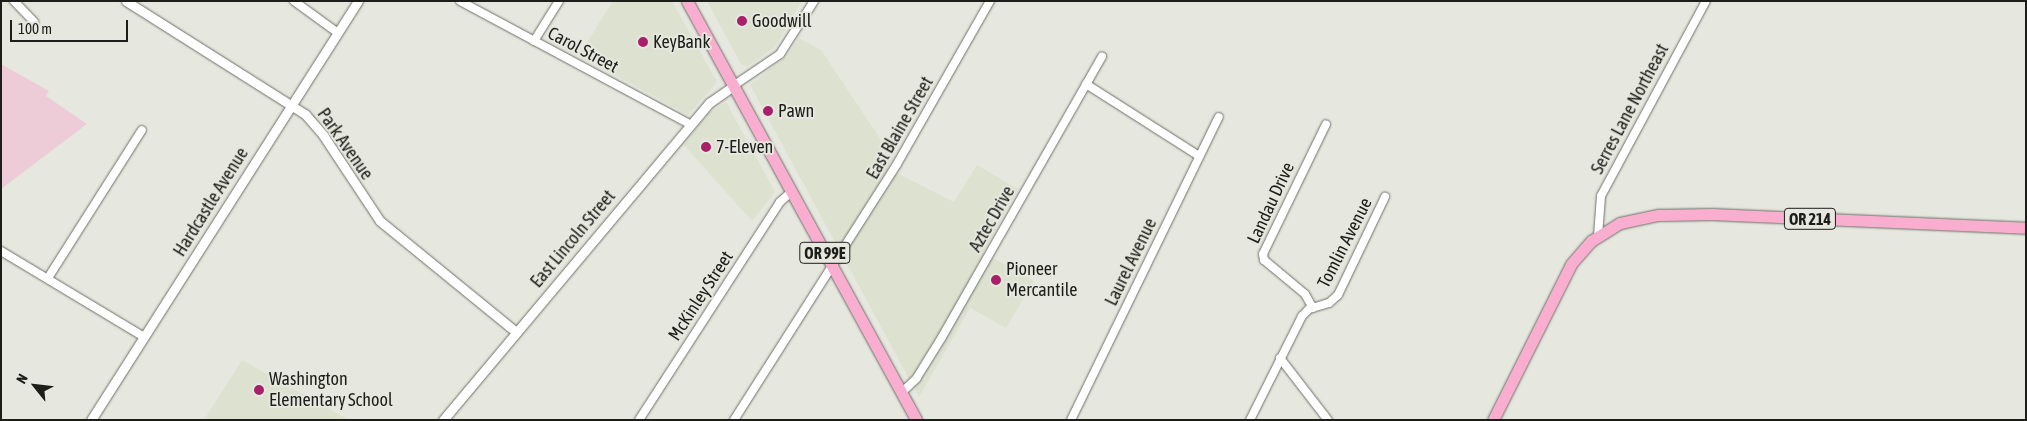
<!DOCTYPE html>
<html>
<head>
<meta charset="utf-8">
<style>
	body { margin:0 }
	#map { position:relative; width:2027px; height:421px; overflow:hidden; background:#e6e8df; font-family:"Asap Condensed",sans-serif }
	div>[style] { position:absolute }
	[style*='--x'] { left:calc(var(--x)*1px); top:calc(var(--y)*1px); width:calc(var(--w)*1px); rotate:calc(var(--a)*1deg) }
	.built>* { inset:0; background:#dce1d0 }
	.green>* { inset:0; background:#edccd8 }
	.roads { filter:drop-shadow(0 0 1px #6e7068) drop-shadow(0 0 1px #6e7068) }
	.minor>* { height:8px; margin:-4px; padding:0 4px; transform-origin:4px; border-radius:4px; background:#fff }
	.tertiary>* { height:9px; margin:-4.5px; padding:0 4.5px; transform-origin:4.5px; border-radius:4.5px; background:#fff }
	.primary>* { height:11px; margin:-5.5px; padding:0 5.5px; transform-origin:5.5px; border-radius:5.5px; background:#faaecf }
	.dots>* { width:14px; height:14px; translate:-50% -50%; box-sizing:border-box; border:2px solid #e6e8df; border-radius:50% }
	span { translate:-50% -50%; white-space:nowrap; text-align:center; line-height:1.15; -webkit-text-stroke:4px #e6e8df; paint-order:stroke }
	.shield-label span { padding:1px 4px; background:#e6e8df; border:1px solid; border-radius:4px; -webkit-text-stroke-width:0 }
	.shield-label { font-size:16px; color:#1d1e1a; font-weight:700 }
	.poi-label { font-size:18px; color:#1d1e1a }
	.left { translate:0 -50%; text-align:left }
	.street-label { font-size:18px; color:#1d1e1a }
	.frame { position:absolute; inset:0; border:2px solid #1d1e1a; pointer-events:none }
	.north { position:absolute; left:10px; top:361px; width:50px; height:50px; -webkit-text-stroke:4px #e6e8df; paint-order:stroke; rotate:299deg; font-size:14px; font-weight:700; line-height:20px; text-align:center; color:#1d1e1a }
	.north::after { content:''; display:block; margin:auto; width:18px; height:22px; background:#1d1e1a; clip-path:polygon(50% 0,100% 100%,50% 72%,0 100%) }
	.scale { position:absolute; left:10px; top:20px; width:118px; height:22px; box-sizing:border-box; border:2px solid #1d1e1a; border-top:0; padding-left:6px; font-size:15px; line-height:18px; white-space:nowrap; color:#1d1e1a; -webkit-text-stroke:4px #e6e8df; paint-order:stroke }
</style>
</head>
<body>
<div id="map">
	<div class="built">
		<i style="clip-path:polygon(613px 1px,672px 1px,717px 82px,688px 115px,579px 55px)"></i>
		<i style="clip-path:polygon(707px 1px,802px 1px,775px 47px,747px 67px,741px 64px)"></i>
		<i style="clip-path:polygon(799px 38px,821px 50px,893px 158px,887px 168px,954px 202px,977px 165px,1018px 189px,983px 252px,1034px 281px,1006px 328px,970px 308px,919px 397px,750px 85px,787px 55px)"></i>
		<i style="clip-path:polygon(726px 102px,775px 192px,752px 221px,683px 144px,709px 113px)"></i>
		<i style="clip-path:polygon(242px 360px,349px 420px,204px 420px)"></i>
	</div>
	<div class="green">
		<i style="clip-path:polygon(1px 64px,49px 91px,46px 96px,87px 124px,1px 189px)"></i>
	</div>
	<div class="roads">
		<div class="minor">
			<i style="--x:14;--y:1;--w:29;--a:46"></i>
			<i style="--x:294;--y:1;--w:54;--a:36"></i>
			<i style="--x:460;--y:1;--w:262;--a:28.2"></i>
			<i style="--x:534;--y:41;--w:47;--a:-58"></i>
			<i style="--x:1086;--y:84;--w:134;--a:32.5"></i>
			<i style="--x:733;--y:86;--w:57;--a:-34.2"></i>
			<i style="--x:780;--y:54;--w:63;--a:-57.3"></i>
			<i style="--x:1598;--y:236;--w:40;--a:-85.7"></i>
			<i style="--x:1601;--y:196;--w:221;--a:-61.7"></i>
			<i style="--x:1;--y:251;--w:167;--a:31"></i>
			<i style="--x:48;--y:278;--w:175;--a:-57.6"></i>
			<i style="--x:1313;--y:308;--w:16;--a:-120"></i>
			<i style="--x:1305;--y:294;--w:53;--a:-140.3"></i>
			<i style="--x:1264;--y:260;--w:6;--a:-99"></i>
			<i style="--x:1263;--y:254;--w:144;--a:-64.1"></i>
			<i style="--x:1280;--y:358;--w:78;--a:52.3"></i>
			<i style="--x:901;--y:393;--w:21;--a:-43"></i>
			<i style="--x:916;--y:379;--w:49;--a:-58.2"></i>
			<i style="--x:942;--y:337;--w:323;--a:-60.3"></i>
			<i style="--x:639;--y:420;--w:260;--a:-57.1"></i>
			<i style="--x:780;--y:202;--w:15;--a:-42"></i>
			<i style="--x:734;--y:420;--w:303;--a:-57.5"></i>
			<i style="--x:897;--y:164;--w:188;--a:-60.3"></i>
			<i style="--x:1071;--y:420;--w:337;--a:-64"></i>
			<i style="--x:1250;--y:420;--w:116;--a:-63.4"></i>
			<i style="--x:1302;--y:316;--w:10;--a:-45"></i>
			<i style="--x:1309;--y:309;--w:21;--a:-17"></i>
			<i style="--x:1329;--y:303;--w:12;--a:-42"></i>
			<i style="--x:1338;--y:295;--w:109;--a:-64.4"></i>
		</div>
		<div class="tertiary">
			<i style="--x:126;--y:1;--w:212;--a:32.3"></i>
			<i style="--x:305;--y:114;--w:28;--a:49"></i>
			<i style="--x:323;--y:135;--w:103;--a:56.5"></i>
			<i style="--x:380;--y:221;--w:176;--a:39.2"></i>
			<i style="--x:91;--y:420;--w:497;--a:-57.5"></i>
			<i style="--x:443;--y:420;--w:414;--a:-50"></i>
			<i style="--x:709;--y:103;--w:29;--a:-35"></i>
		</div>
		<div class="primary">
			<i style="--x:687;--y:1;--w:477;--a:61.3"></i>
			<i style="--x:1493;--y:420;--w:174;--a:-63.4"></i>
			<i style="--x:1571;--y:264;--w:30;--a:-49"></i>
			<i style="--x:1591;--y:241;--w:34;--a:-32"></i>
			<i style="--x:1620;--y:223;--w:40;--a:-12"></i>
			<i style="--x:1659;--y:215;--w:52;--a:-1.1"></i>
			<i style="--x:1711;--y:214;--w:315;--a:2.5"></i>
		</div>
	</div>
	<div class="dots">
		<i style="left:742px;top:21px;background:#a82168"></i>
		<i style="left:643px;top:42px;background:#a82168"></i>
		<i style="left:768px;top:111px;background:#a82168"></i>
		<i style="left:706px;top:147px;background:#a82168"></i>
		<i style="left:996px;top:280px;background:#a82168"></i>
		<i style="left:259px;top:390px;background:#a82168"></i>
	</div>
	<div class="shield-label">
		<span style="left:1810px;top:219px">OR 214</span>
		<span style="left:825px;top:253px">OR 99E</span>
	</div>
	<div class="poi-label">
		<span class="left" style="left:752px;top:21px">Goodwill</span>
		<span class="left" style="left:653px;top:42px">KeyBank</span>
		<span class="left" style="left:778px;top:111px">Pawn</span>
		<span class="left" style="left:716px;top:147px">7-Eleven</span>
		<span class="left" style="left:1006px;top:280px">Pioneer<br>Mercantile</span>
		<span class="left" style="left:269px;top:390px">Washington<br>Elementary School</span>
	</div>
	<div class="street-label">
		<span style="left:583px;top:50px;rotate:28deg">Carol Street</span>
		<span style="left:1630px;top:109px;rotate:-62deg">Serres Lane Northeast</span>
		<span style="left:900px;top:128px;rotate:-60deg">East Blaine Street</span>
		<span style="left:345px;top:144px;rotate:55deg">Park Avenue</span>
		<span style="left:211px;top:202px;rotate:-58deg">Hardcastle Avenue</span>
		<span style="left:1271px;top:203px;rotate:-65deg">Landau Drive</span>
		<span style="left:992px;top:219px;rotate:-60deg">Aztec Drive</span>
		<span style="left:573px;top:239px;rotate:-50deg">East Lincoln Street</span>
		<span style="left:1345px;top:243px;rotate:-63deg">Tomlin Avenue</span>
		<span style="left:1131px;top:262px;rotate:-64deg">Laurel Avenue</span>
		<span style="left:701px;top:296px;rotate:-57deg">McKinley Street</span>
	</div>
	<div class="frame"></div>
	<div class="north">N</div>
	<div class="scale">100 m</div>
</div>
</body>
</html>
